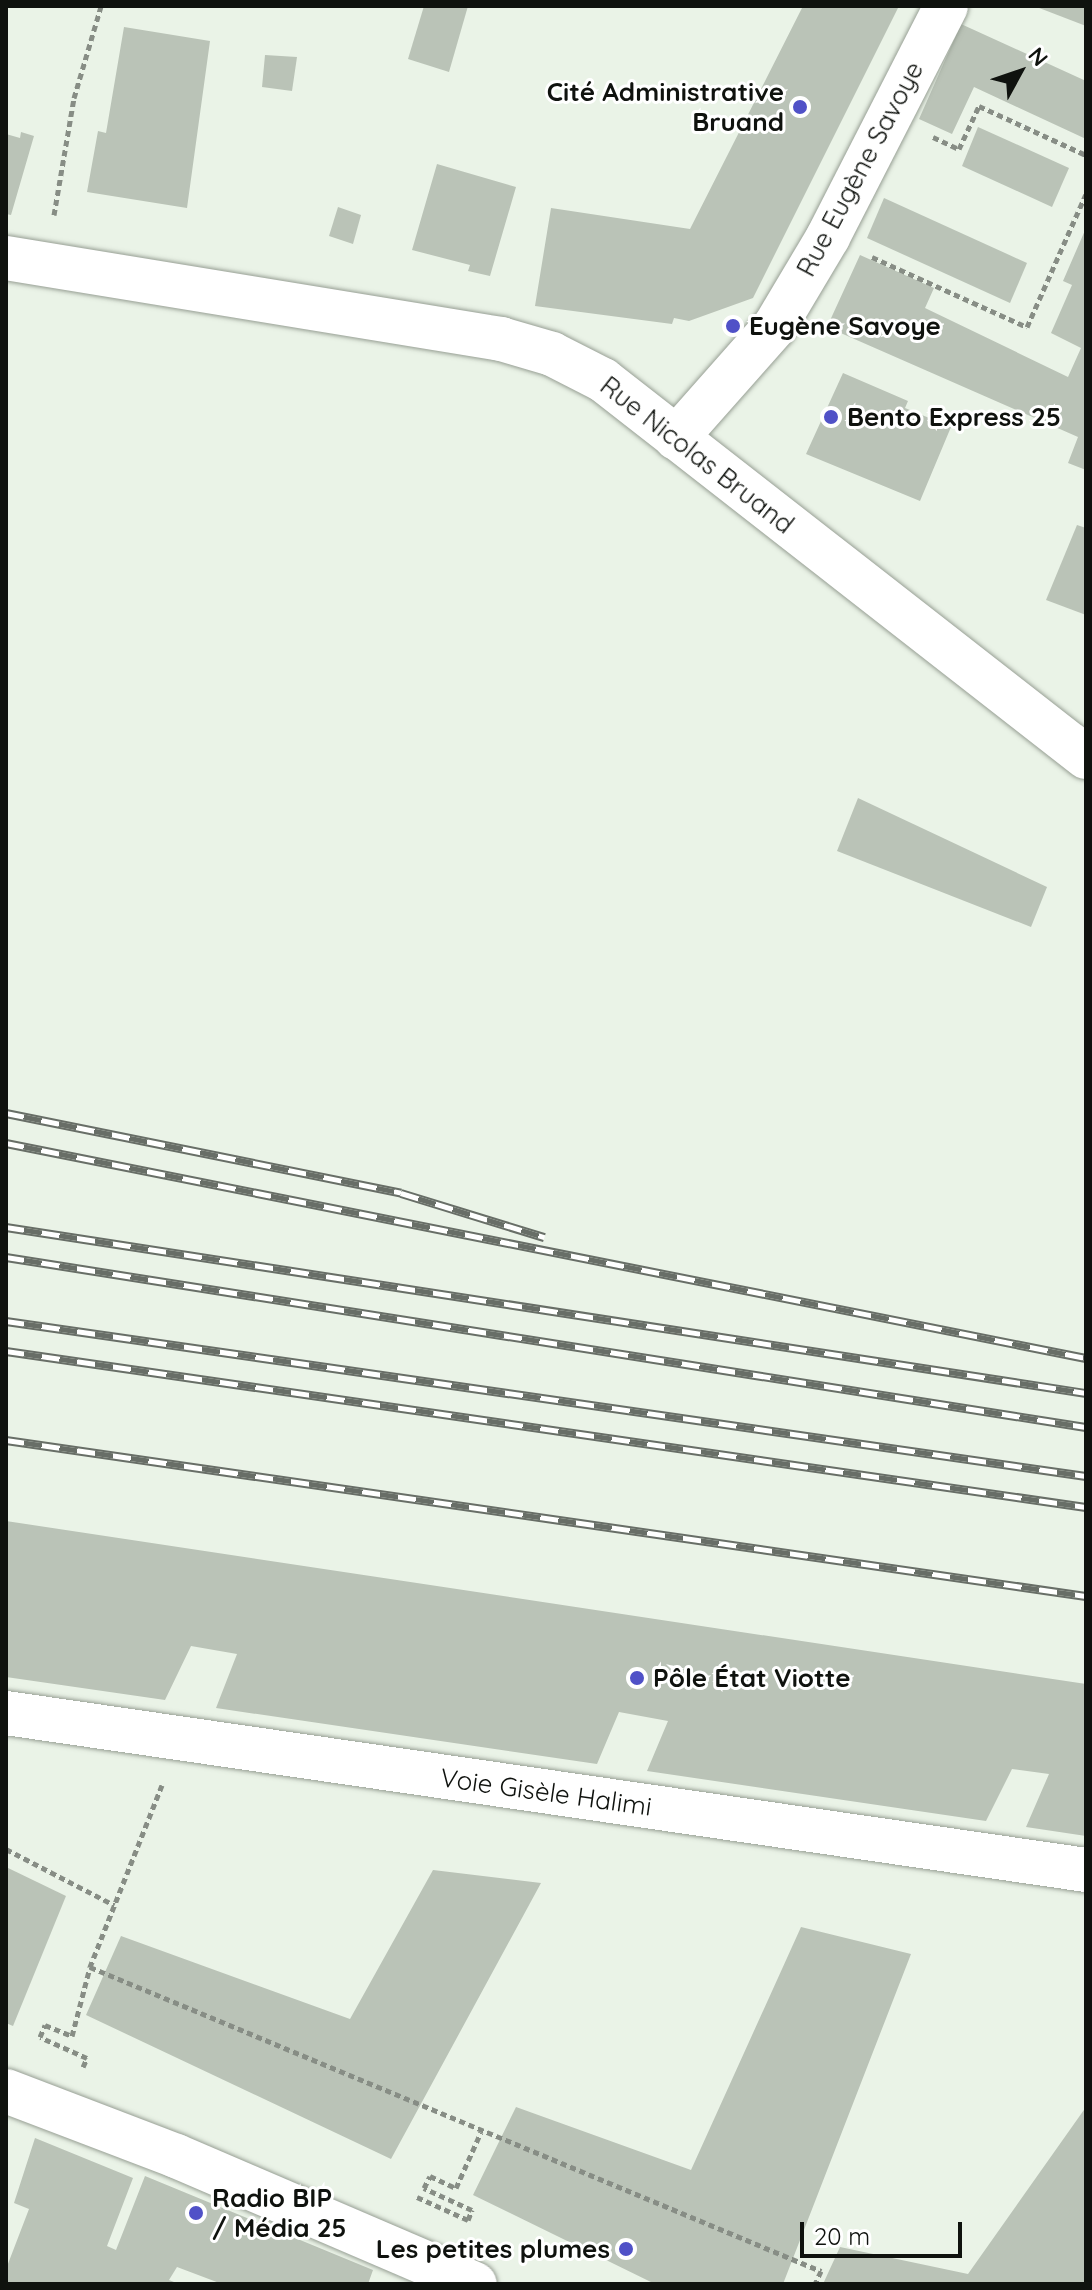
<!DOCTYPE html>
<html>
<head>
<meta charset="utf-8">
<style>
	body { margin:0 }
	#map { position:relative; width:1092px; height:2290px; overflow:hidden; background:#eaf3e7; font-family:Quicksand,sans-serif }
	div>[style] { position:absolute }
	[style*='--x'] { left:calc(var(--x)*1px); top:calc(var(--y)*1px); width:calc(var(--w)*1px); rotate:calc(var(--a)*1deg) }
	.building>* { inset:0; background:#bac3b7 }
	.path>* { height:5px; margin-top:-2.5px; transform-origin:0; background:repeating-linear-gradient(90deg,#878d85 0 6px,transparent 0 10px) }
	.roads { filter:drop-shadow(0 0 2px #979f94) drop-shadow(0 0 2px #979f94) }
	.street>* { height:44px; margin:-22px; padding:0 22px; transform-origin:22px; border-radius:22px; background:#fff }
	.rail>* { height:9px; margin-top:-4.5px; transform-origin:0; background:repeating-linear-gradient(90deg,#fff 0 18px,#686e67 0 36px); box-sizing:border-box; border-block:2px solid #686e67 }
	.dots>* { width:22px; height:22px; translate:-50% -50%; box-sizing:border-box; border:4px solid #fff; border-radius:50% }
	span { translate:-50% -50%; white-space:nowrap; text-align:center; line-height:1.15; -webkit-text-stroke:6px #fff; paint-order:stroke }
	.poi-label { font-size:26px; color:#0f120e; font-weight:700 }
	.right { translate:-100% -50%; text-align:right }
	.left { translate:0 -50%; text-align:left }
	.street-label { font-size:26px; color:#0f120e }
	.frame { position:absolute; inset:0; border:8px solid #0f120e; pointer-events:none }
	.north { position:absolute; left:980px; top:32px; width:80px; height:80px; -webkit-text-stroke:6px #fff; paint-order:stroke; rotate:50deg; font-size:22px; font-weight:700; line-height:32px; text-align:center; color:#0f120e }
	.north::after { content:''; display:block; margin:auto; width:28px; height:36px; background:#0f120e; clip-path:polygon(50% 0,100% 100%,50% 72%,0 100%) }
	.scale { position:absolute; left:800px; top:2222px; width:162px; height:36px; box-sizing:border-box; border:4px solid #0f120e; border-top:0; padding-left:10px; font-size:24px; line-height:28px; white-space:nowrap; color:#0f120e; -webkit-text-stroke:6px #fff; paint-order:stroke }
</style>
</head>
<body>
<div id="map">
	<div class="building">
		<i style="clip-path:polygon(424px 6px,468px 6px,449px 72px,408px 59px)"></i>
		<i style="clip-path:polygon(803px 6px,899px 6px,753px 298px,689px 321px,674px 318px,672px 324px,535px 306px,551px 208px,690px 229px)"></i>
		<i style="clip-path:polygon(1034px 6px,1086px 6px,1086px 26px)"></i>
		<i style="clip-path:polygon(961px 24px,1086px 81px,1086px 139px,974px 87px,952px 134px,919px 119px)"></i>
		<i style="clip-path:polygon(124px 27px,210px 41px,187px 208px,87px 192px,98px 131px,106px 133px)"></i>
		<i style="clip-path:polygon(265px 55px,297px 57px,292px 91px,262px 87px)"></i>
		<i style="clip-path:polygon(978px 127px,1069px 168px,1052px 207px,962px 166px)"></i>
		<i style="clip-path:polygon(21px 132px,34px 136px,11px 215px,6px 214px,6px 134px,20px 138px)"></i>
		<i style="clip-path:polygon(437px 164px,516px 187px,490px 276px,468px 271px,470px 265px,412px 250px)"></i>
		<i style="clip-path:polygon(884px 198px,1027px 263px,1010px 303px,867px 238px)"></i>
		<i style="clip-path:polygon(338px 207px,361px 215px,353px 244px,329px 236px)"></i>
		<i style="clip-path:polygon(1086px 228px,1086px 470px,1068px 463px,1078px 437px,827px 327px,860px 255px,934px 288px,925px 308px,1068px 377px,1081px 348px,1051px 333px,1072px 285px,1063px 281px)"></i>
		<i style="clip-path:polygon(843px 373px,908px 401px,905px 408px,951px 427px,920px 501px,806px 454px)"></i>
		<i style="clip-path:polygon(1077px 525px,1086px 528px,1086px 615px,1046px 600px)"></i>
		<i style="clip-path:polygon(858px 798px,1047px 887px,1031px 927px,837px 851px)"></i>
		<i style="clip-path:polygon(6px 1521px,1086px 1684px,1086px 1836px,1026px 1827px,1049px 1774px,1012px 1769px,986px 1821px,647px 1771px,668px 1721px,619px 1712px,597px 1764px,216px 1708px,237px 1654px,191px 1646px,165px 1700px,6px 1677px)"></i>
		<i style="clip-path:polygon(6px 1867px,66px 1896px,13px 2026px,6px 2023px)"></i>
		<i style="clip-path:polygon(433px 1870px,541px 1883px,391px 2159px,86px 2015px,121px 1936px,350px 2019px)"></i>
		<i style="clip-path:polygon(801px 1927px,911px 1954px,783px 2284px,655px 2284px,473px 2195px,516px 2107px,691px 2170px)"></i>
		<i style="clip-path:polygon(1086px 2107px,1086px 2284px,823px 2284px,840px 2247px,968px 2274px)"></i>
		<i style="clip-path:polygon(35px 2138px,133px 2178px,107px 2246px,116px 2250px,145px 2176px,373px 2270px,368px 2284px,222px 2284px,177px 2267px,169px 2280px,179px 2284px,6px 2284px,6px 2269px,29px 2209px,14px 2203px)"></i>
	</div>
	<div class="path">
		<i style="--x:933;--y:137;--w:29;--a:25"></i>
		<i style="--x:959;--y:149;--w:47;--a:-65.1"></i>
		<i style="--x:979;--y:106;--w:118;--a:24.6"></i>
		<i style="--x:54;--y:215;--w:119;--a:-80.3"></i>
		<i style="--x:74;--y:98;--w:96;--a:-73.6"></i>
		<i style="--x:872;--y:257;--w:170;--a:24.3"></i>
		<i style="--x:1027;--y:327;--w:145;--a:-66.1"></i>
		<i style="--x:162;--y:1785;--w:196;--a:111.6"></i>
		<i style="--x:90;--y:1967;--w:792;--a:22.58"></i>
		<i style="--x:821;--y:2271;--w:14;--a:115"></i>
		<i style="--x:6;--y:1849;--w:122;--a:27.4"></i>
		<i style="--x:83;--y:2067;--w:10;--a:-66"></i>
		<i style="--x:87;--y:2058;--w:51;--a:-155.9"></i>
		<i style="--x:40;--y:2037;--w:13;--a:-67"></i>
		<i style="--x:45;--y:2025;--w:29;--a:22"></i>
		<i style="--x:72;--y:2036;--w:71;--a:-75.4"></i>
		<i style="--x:417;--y:2197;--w:56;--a:24.3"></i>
		<i style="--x:468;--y:2220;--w:11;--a:-68"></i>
		<i style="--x:472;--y:2210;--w:53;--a:-155.4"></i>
		<i style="--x:424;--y:2188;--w:13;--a:-63"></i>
		<i style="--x:430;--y:2176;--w:29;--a:25"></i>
		<i style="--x:456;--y:2188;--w:61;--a:-65.9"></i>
	</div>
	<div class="roads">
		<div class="street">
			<i style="--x:6;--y:258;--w:502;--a:9.29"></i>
			<i style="--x:501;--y:339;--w:53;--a:16.4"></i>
			<i style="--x:552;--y:354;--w:57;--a:27"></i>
			<i style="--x:603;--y:380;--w:613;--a:37.97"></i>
			<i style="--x:676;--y:438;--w:149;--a:-48.5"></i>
			<i style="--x:775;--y:326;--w:104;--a:-59.2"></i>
			<i style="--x:828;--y:237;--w:259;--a:-62.9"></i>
			<i style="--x:6;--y:1713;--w:1091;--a:8.27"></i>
			<i style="--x:6;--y:2091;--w:182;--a:20.9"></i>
			<i style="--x:176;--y:2156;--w:325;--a:23.2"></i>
		</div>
	</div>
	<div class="rail">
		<i style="--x:6;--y:1113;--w:403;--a:11.4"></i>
		<i style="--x:401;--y:1193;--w:150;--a:17.1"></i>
		<i style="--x:6;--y:1143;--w:1101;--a:11.26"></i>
		<i style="--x:6;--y:1227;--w:1093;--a:8.74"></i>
		<i style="--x:6;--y:1257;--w:1093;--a:8.95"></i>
		<i style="--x:6;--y:1321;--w:1091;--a:8.17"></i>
		<i style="--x:6;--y:1351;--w:1091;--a:8.22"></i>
		<i style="--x:6;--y:1440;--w:1091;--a:8.22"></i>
	</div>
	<div class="dots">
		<i style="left:800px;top:107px;background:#5051c7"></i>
		<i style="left:733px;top:326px;background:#5051c7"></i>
		<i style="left:831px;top:417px;background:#5051c7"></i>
		<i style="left:637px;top:1678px;background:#5051c7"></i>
		<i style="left:196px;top:2213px;background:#5051c7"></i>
		<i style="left:626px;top:2249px;background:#5051c7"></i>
	</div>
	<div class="poi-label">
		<span class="right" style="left:784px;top:107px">Cité Administrative<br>Bruand</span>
		<span class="left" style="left:749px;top:326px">Eugène Savoye</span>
		<span class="left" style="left:847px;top:417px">Bento Express 25</span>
		<span class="left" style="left:653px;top:1678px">Pôle État Viotte</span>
		<span class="left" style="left:212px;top:2213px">Radio BIP<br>/ Média 25</span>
		<span class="right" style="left:610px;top:2249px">Les petites plumes</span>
	</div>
	<div class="street-label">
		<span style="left:860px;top:169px;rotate:-62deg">Rue Eugène Savoye</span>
		<span style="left:697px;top:455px;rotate:38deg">Rue Nicolas Bruand</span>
		<span style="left:546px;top:1792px;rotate:8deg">Voie Gisèle Halimi</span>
	</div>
	<div class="frame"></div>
	<div class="north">N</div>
	<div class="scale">20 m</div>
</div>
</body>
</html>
